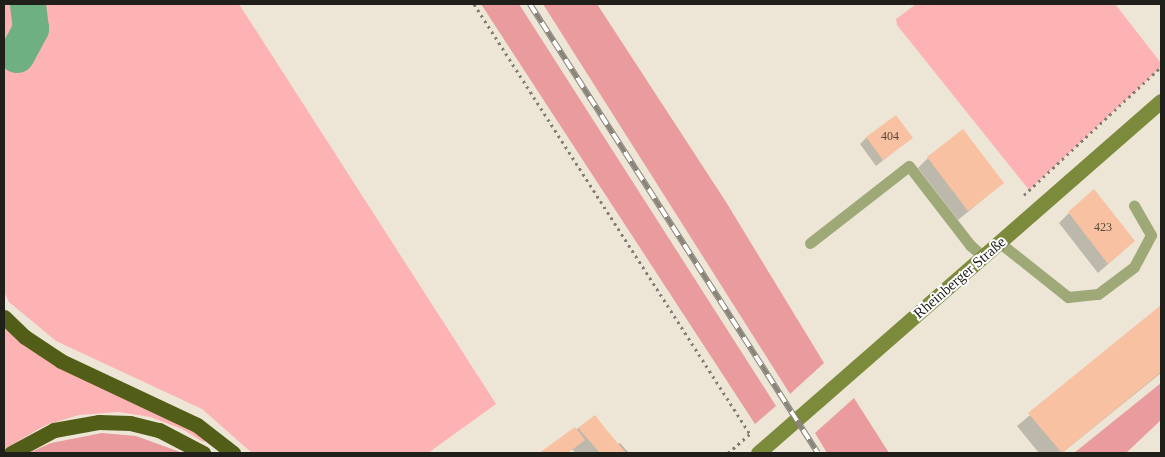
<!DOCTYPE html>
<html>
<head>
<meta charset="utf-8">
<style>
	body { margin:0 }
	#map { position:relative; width:1165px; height:457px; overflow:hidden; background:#ede6d7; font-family:"Times New Roman",serif }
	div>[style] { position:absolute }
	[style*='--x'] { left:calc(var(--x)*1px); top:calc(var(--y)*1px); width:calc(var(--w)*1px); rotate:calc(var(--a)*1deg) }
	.green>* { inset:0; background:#fdb2b4 }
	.forest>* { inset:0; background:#ea9b9d }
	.shadow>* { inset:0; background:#0003 }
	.river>* { height:36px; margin:-18px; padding:0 18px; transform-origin:18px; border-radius:18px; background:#6fb081 }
	.building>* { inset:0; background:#f8c1a1 }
	.path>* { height:3px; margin-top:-1.5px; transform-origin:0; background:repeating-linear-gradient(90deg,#827e74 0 2.5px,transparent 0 6.5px) }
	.lane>* { height:11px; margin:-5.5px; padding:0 5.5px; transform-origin:5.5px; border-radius:5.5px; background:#9ea977 }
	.secondary>* { height:15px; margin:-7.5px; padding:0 7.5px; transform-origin:7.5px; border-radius:7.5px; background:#7c8a3b }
	.highway>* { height:15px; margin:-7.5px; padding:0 7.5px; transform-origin:7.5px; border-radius:7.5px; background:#525d17 }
	.rail>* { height:5.5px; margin-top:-2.75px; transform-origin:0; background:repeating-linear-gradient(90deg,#fff 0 11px,#8a857b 0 22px); box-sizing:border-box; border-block:1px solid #8a857b }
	span { translate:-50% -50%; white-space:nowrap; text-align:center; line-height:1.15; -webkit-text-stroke:4px #fff; paint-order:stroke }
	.number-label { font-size:12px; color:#57483b }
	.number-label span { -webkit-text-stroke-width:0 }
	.street-label { font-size:15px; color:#211f19 }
	.frame { position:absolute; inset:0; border:5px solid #211f19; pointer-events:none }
</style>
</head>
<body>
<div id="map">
	<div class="green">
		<i style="clip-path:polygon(4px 4px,239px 4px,496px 404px,428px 453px,252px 453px,202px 409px,56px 341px,9px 302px,4px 292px)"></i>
		<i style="clip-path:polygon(916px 4px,1115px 4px,1161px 63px,1161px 67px,1029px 190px,897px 25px,896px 19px)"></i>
		<i style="clip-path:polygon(4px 322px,173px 419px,208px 440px,203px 442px,182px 429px,150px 417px,119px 412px,79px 415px,46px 425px,4px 449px)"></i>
	</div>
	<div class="forest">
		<i style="clip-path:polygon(481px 4px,519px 4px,776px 406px,755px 424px)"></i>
		<i style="clip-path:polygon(543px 4px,597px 4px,726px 202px,824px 363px,790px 394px)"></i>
		<i style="clip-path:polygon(1161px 383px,1161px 420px,1126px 453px,1074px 453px)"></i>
		<i style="clip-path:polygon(854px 398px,889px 453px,827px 453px,815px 433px)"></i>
		<i style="clip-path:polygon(102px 433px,136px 436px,183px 453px,29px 453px,51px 443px)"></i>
	</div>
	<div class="shadow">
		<i style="clip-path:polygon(867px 137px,911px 138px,876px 166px,860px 144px)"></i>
		<i style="clip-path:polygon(928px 158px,1003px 183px,958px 220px,918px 168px)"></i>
		<i style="clip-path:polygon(1069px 213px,1123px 251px,1098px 273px,1059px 223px)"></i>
		<i style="clip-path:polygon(1156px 311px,1161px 318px,1161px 373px,1062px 453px,1039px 453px,1017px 426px)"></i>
		<i style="clip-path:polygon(594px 417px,617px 445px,620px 443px,629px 453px,575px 453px,573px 450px,542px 453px)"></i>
	</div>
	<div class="river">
		<i style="--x:17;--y:55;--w:30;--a:-62"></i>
		<i style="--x:31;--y:29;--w:25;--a:-97"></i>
	</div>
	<div class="building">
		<i style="clip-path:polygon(896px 115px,913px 138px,883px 160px,866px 137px)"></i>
		<i style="clip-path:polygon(963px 129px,1004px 183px,968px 211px,927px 157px)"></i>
		<i style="clip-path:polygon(1094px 189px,1135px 241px,1108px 264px,1068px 212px)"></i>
		<i style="clip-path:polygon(1161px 305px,1161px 372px,1062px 453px,1028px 413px)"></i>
		<i style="clip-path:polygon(595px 415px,605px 428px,626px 453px,600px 453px,578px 428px)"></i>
		<i style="clip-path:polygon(575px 427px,585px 440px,568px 453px,539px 453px)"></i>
	</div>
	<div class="path">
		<i style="--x:474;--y:4;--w:511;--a:57.31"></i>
		<i style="--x:1024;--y:195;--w:187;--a:-43.1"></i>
		<i style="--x:728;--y:453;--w:29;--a:-41"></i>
	</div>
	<div class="lane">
		<i style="--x:810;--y:243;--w:125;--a:-37.9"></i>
		<i style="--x:909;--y:166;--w:100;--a:52.3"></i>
		<i style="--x:970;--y:245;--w:18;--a:41"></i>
		<i style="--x:1000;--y:243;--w:87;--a:38.5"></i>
		<i style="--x:1068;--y:297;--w:30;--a:-6"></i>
		<i style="--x:1098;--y:294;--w:45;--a:-36.9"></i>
		<i style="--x:1134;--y:267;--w:36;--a:-62"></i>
		<i style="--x:1151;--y:235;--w:34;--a:-120"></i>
	</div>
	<div class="secondary">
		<i style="--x:758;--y:453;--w:535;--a:-41.14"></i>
	</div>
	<div class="highway">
		<i style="--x:4;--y:317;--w:29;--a:44"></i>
		<i style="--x:25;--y:337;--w:43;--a:33.7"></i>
		<i style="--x:61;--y:361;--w:150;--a:25.2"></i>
		<i style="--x:197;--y:425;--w:46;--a:37.9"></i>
		<i style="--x:11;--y:453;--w:49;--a:-28.1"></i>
		<i style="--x:54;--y:430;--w:46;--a:-10.1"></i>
		<i style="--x:99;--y:422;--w:31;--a:2"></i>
		<i style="--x:130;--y:423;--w:30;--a:14"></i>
		<i style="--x:159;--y:430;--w:50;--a:27.6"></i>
	</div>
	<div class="rail">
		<i style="--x:530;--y:4;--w:533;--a:57.32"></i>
	</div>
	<div class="number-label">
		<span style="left:890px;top:137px">404</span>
		<span style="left:1103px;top:228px">423</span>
	</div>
	<div class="street-label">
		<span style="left:960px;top:278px;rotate:-41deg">Rheinberger Straße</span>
	</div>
	<div class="frame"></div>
</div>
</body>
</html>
